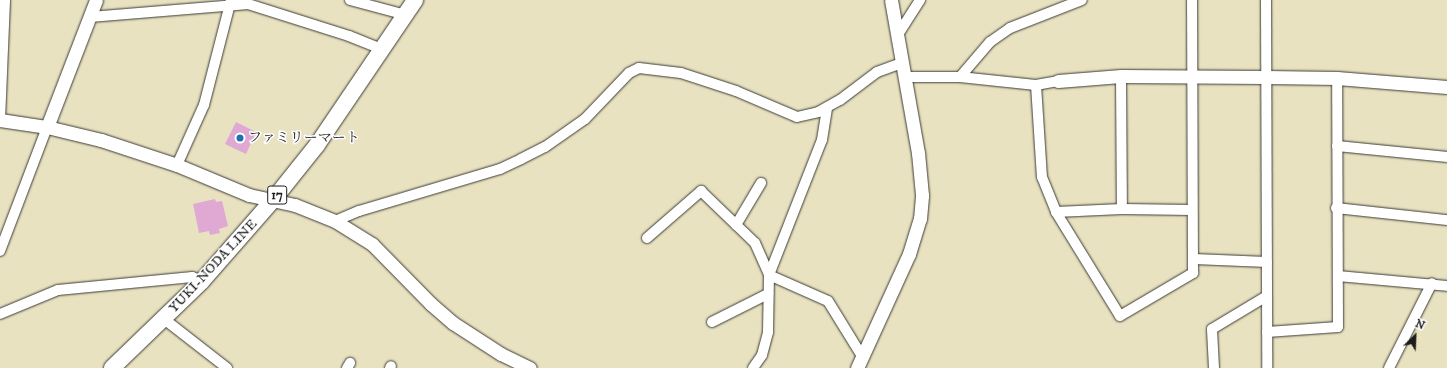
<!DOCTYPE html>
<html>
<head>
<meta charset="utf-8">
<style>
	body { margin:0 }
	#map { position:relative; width:1447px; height:368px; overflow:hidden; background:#e8e2c0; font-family:"IM FELL DW Pica","Noto Serif JP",serif }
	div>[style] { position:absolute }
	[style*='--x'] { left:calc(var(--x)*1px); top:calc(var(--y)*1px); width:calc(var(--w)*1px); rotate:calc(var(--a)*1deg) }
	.building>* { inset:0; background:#dfa9d3 }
	.roads { filter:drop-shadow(0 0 1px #3b3a35) drop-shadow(0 0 1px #3b3a35) }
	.minor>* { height:10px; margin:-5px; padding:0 5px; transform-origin:5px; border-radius:5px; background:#fff }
	.tertiary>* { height:13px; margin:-6.5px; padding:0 6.5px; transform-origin:6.5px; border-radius:6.5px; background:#fff }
	.primary>* { height:16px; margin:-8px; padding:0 8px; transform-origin:8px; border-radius:8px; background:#fff }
	.dots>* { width:11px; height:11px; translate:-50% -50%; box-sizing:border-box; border:2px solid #fff; border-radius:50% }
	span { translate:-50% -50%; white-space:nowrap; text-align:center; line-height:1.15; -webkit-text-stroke:3px #fff; paint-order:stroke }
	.shield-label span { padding:1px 3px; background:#fff; border:1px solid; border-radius:3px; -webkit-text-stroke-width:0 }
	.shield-label { font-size:13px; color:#1c1c1c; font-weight:700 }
	.poi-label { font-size:14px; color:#1c1c1c }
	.left { translate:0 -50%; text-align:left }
	.street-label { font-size:14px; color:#1c1c1c }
	.north { position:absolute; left:1395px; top:316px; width:40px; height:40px; -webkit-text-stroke:3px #fff; paint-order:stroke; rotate:24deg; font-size:11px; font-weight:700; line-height:16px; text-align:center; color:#1c1c1c }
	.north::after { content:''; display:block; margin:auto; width:14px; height:18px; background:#1c1c1c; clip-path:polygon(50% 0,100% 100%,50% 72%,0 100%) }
</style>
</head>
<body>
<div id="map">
	<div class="building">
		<i style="clip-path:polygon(236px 122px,256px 132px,246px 154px,225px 144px)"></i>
		<i style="clip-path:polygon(215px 199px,216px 202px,222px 201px,228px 226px,219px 229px,220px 233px,210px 235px,209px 231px,199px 233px,193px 204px)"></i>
	</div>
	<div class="roads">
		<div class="minor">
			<i style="--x:350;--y:0;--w:58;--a:15"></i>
			<i style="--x:1266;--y:0;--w:368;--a:89.8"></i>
			<i style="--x:90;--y:17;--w:159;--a:-4.7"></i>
			<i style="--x:248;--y:4;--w:106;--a:17.6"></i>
			<i style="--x:349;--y:36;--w:38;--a:22"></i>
			<i style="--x:897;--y:36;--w:43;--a:-57.4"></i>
			<i style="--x:1121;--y:76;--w:133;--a:89.6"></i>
			<i style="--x:905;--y:77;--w:55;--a:0"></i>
			<i style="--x:960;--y:77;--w:76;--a:6"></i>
			<i style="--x:1036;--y:85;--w:22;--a:-10"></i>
			<i style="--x:960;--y:77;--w:46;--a:-49.4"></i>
			<i style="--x:990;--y:42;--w:24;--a:-35"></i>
			<i style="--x:1010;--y:28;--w:77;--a:-21.3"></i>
			<i style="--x:1036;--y:85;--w:92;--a:86.3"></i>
			<i style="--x:1042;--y:177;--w:38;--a:68"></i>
			<i style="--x:1056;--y:212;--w:122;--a:58.4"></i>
			<i style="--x:1120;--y:316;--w:85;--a:-30.5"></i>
			<i style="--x:1193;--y:273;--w:273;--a:-90.2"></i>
			<i style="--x:0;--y:120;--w:120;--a:-87.6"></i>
			<i style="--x:1337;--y:146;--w:111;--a:5.7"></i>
			<i style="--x:177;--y:165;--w:66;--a:-65.8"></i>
			<i style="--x:204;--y:105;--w:108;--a:-75.6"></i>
			<i style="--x:1336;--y:208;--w:112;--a:6.2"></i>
			<i style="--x:1056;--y:212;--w:66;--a:-2.6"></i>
			<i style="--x:1122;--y:209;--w:70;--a:0.8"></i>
			<i style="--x:335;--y:221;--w:26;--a:-23"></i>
			<i style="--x:359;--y:211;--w:147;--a:-16.6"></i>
			<i style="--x:500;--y:169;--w:23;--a:-25"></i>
			<i style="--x:521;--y:159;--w:27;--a:-27"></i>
			<i style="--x:545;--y:147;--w:49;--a:-35"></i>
			<i style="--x:585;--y:119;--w:64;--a:-46.3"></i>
			<i style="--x:629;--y:73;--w:11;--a:-27"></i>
			<i style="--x:639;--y:68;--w:42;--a:6.8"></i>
			<i style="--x:681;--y:73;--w:58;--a:18.1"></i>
			<i style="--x:736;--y:91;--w:66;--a:23.1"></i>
			<i style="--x:797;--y:117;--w:22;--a:-13"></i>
			<i style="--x:818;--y:112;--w:25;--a:-29"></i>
			<i style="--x:840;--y:100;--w:46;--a:-37.1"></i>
			<i style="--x:877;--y:72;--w:27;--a:-20"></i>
			<i style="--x:736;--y:225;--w:49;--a:-59.2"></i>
			<i style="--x:647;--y:238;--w:72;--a:-41"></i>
			<i style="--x:701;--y:191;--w:75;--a:43.9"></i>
			<i style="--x:755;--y:243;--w:35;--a:66"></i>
			<i style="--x:769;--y:275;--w:64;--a:23.8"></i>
			<i style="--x:828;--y:301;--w:65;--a:58.3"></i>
			<i style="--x:0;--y:251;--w:133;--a:-69.2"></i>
			<i style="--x:1194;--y:259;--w:73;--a:2.4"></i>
			<i style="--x:1338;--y:276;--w:109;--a:5.2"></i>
			<i style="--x:0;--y:314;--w:63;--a:-22.5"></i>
			<i style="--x:58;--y:290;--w:135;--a:-5.5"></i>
			<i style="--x:192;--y:277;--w:11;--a:22"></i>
			<i style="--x:164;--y:319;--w:80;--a:37.9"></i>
			<i style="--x:712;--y:322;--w:63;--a:-26.6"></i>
			<i style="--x:1267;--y:332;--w:71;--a:-4"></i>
			<i style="--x:1338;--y:327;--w:249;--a:-90.2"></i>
			<i style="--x:347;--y:368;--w:6;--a:-59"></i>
			<i style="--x:390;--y:368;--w:2;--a:-63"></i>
			<i style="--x:753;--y:368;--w:16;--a:-55"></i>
			<i style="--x:762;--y:355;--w:24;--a:-75"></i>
			<i style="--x:768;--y:332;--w:57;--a:-89"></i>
			<i style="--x:769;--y:275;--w:145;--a:-68.6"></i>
			<i style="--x:822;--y:140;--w:33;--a:-81"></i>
			<i style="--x:1214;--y:368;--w:39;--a:-93"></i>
			<i style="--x:1212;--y:329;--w:64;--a:-31"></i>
			<i style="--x:1389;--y:368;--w:95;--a:-63.2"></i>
		</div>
		<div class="tertiary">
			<i style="--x:1058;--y:81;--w:63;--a:-4.5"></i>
			<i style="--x:1121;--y:76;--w:145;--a:0.4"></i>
			<i style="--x:1266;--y:77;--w:71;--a:0.8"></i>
			<i style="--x:1337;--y:78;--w:110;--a:4.7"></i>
			<i style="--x:0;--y:120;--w:48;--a:8.5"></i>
			<i style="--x:47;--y:127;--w:56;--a:13.5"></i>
			<i style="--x:101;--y:140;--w:80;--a:18.2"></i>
			<i style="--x:177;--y:165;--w:78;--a:22.6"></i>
			<i style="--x:249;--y:195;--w:47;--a:12.3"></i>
			<i style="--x:295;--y:205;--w:43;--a:21.8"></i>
			<i style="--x:335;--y:221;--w:44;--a:31.9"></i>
			<i style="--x:372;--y:244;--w:84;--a:45.5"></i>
			<i style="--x:431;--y:304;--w:29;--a:41"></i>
			<i style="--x:453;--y:323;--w:57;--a:32.9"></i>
			<i style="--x:501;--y:354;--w:32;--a:26"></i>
			<i style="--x:47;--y:127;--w:136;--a:-68.9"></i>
			<i style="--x:857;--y:368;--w:125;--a:-65.5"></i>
			<i style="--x:909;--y:254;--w:37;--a:-73"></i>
			<i style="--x:920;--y:219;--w:24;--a:-85"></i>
			<i style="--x:922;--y:195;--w:42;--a:-95.4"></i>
			<i style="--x:918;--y:153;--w:155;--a:-100"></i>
		</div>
		<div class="primary">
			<i style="--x:112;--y:368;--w:125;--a:-44"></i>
			<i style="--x:202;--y:281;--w:108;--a:-48.8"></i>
			<i style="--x:273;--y:200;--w:70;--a:-51.3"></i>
			<i style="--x:317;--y:145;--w:175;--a:-55.9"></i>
		</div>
	</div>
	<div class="dots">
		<i style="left:240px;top:138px;background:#1f6fb2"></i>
	</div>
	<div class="shield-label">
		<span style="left:277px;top:195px">17</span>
	</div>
	<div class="poi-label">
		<span class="left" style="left:248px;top:138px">ファミリーマート</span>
	</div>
	<div class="street-label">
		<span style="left:213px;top:266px;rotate:-47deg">YUKI-NODA LINE</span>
	</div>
	<div class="north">N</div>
</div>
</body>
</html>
